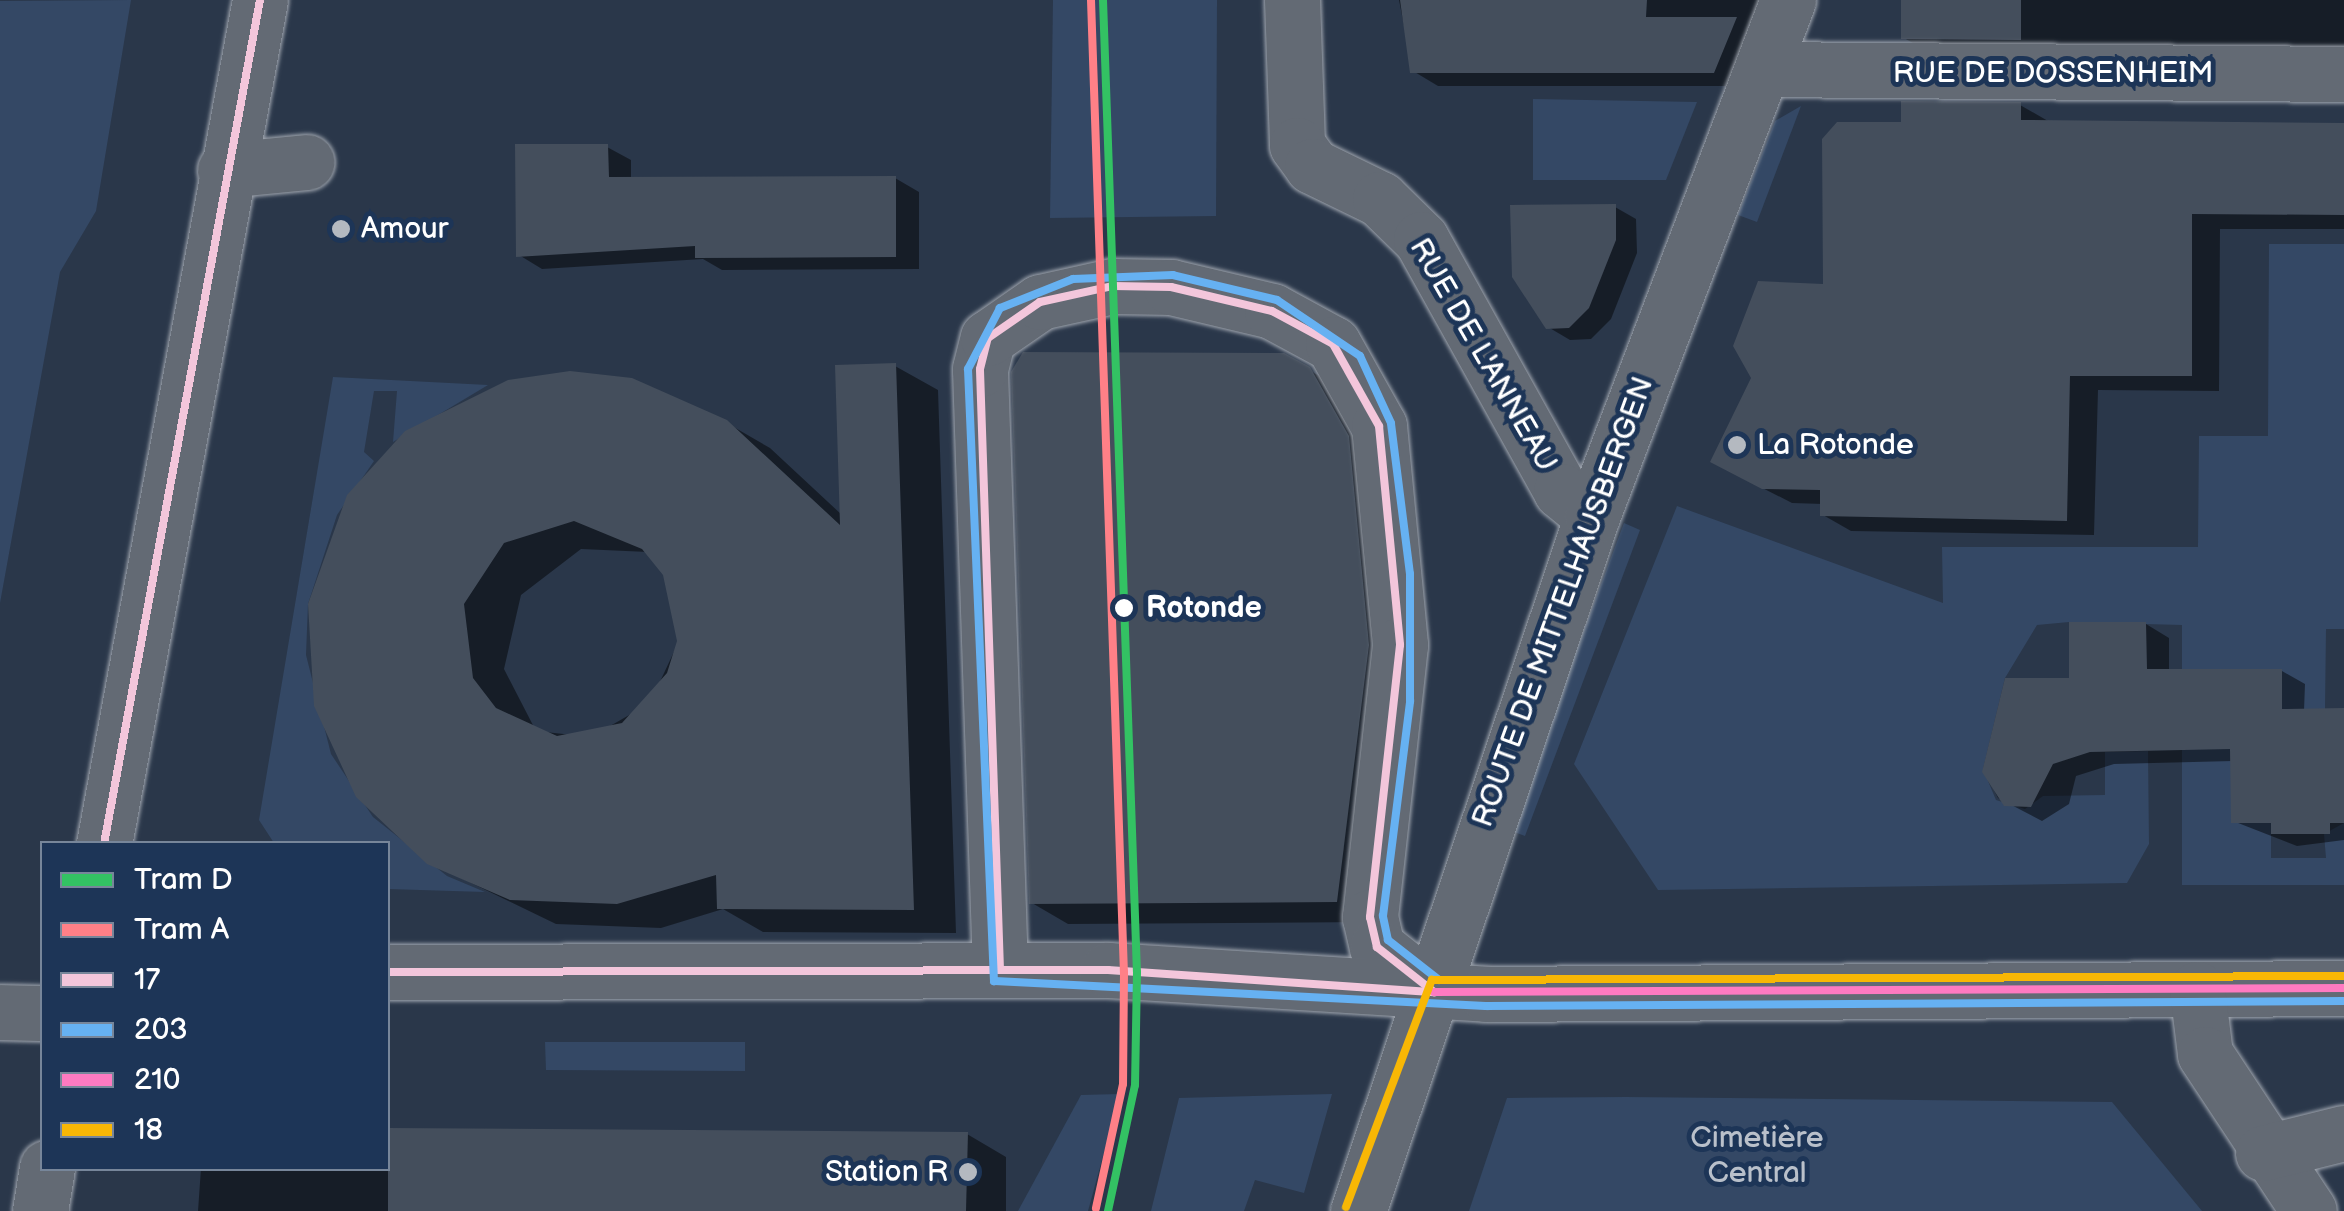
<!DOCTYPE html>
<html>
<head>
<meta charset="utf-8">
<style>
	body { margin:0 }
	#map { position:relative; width:2344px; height:1211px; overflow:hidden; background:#2a374a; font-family:"Balsamiq Sans",sans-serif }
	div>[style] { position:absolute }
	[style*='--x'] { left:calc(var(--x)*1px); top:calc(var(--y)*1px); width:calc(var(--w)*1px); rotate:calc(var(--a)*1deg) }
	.green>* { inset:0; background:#344865 }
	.shadow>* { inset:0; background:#0007 }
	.building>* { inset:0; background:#444e5c }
	.roads { filter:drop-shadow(0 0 2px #9fa5ae) drop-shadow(0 0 2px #9fa5ae) }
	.minor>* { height:55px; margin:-27.5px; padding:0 27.5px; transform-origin:27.5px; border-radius:27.5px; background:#636a74 }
	.major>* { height:55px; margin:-27.5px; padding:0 27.5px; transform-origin:27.5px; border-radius:27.5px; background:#636a74 }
	.bus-1>* { height:8px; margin:-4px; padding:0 4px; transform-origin:4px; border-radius:4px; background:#f3c6db }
	.bus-2>* { height:8px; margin:-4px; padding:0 4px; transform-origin:4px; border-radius:4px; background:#66b1f2 }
	.bus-3>* { height:8px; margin:-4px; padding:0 4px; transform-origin:4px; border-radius:4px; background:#fe7ac1 }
	.bus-4>* { height:8px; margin:-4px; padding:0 4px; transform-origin:4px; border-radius:4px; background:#f8b705 }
	.tram-1>* { height:8px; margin:-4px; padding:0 4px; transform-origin:4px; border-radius:4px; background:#33c263 }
	.tram-2>* { height:8px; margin:-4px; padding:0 4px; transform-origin:4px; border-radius:4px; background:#ff8087 }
	.dots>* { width:28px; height:28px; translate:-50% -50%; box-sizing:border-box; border:5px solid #1d3557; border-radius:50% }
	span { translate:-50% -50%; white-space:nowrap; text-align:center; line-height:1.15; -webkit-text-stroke:10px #1d3557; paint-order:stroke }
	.street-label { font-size:30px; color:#fff }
	.poi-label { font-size:30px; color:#fff }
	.left { translate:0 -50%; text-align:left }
	.right { translate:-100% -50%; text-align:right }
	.stop-label { font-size:30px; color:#fff; font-weight:700 }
	.park-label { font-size:30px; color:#b9c0ca }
	.legend { position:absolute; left:40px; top:841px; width:350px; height:330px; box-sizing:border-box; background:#1d3557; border:2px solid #77869a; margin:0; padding:12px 18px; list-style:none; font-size:30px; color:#fff }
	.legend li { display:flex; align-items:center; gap:20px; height:50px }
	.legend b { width:50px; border:2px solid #77869a }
</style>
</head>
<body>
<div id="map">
	<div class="green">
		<i style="clip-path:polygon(131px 0,96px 211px,60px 272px,0 603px,0 1px)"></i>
		<i style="clip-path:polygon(1053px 0,1217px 0,1216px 216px,1050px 218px)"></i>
		<i style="clip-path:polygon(1533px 99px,1697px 102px,1666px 180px,1533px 180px)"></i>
		<i style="clip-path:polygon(1801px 106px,1757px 222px,1738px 215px,1775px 121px)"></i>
		<i style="clip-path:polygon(2269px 244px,2344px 244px,2344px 629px,2326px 629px,2325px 709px,2282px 709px,2282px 669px,2233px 670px,2231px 823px,2271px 823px,2271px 858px,2326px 858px,2324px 834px,2344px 823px,2344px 885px,2182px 885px,2182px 625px,2069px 622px,2037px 625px,2005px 678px,1983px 769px,1996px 800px,2025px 809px,2043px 796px,2105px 795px,2105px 752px,2148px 751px,2149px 844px,2127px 883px,1658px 890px,1574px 764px,1677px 506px,1943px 603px,1942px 547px,2198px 547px,2199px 436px,2268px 436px)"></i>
		<i style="clip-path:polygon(333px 377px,488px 385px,393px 442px,397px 391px,374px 391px,364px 452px,374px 461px,337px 515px,308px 604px,306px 655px,331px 754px,373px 817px,447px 876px,485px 892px,388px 889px,388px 844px,274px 843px,259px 820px)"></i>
		<i style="clip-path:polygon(1624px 523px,1640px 530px,1525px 836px,1509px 830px)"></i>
		<i style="clip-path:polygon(545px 1042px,745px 1042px,745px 1071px,546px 1070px)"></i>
		<i style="clip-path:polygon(1120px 1094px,1088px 1211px,1018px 1211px,1081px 1095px)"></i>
		<i style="clip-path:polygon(1332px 1094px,1304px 1193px,1255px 1180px,1244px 1211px,1151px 1211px,1179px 1098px)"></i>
		<i style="clip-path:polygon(1626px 1097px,2112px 1102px,2202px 1211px,1469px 1211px,1507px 1098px)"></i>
	</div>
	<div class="shadow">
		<i style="clip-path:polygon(1399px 0,1770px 0,1739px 86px,1438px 86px,1413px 71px)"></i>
		<i style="clip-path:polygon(1904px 0,2344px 0,2344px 47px,1948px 63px,1904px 38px)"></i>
		<i style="clip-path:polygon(2020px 105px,2048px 121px,2344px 125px,2344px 229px,2220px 229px,2219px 391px,2098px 390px,2094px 535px,1851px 531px,1823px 515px,1823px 504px,1792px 503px,1741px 477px,1903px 124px)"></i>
		<i style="clip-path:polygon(607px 147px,631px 160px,631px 180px,895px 178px,919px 192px,919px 269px,722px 270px,703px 259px,542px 269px,519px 255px)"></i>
		<i style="clip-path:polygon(1615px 207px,1636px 219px,1637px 253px,1611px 319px,1591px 339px,1570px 340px,1548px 327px)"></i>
		<i style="clip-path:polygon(1284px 356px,1346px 391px,1384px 458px,1373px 922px,1068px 924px,1032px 903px)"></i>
		<i style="clip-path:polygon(evenodd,895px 366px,938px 390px,956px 933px,763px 932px,723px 909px,661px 928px,556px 924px,428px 862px,310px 604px,725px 422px,770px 448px,842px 515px,895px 366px,581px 549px,648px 552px,665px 574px,679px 641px,650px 703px,591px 737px,536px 731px,504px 669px,521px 595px,581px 549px)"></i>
		<i style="clip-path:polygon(2146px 624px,2169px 638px,2169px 671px,2282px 671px,2305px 684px,2304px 711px,2344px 711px,2344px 840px,2297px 846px,2233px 821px,2233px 761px,2114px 764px,2076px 776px,2069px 804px,2042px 821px,1998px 798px,1985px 772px,2072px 680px)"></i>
		<i style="clip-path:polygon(388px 1131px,967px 1134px,1006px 1157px,1006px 1211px,198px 1211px,201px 1168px,388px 1168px)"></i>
	</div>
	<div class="building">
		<i style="clip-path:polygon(1400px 0,1647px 0,1646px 17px,1737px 17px,1714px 73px,1410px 73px)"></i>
		<i style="clip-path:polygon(1901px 0,2021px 0,2021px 40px,1901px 39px)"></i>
		<i style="clip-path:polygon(1901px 101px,2021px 102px,2021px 120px,2344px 123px,2344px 215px,2192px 214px,2192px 376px,2070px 376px,2067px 521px,1820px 516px,1820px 490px,1762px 489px,1710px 462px,1751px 378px,1733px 346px,1758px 281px,1823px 284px,1822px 139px,1837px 122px,1901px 122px)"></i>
		<i style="clip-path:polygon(515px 144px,608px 144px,609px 177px,896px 176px,896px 257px,695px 258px,695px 246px,516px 257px)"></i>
		<i style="clip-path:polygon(1616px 204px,1616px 240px,1589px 308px,1569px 328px,1546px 329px,1512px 277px,1510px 205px)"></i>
		<i style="clip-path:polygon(1023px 352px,1284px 353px,1310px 367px,1349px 436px,1369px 645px,1337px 902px,1029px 904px,1011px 372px)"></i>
		<i style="clip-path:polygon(evenodd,896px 363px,914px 910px,717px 909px,716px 875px,617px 904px,510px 900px,427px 864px,356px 797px,314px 706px,308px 604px,347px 495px,405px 431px,508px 380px,570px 371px,632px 378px,727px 420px,840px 525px,835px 365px,896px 363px,574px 521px,642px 549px,663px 575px,677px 641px,667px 673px,622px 723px,557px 736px,496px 708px,473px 678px,464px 604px,504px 543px,574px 521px)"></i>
		<i style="clip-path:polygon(2069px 622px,2146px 622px,2147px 669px,2282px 669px,2282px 709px,2344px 708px,2344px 823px,2330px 823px,2330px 834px,2271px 834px,2271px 823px,2231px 823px,2230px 749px,2090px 752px,2053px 764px,2031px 807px,2004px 806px,1982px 772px,2005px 678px,2069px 678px)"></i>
		<i style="clip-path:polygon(388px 1128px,968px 1132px,966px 1211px,388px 1211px)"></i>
	</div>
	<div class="roads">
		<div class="minor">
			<i style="--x:1292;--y:0;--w:145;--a:88"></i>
			<i style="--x:1297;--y:145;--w:26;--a:54"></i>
			<i style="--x:1312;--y:166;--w:76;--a:25.9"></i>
			<i style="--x:1380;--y:199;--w:57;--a:44.3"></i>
			<i style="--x:1421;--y:239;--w:288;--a:60.9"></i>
			<i style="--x:1561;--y:491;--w:40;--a:39"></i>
			<i style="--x:1762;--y:69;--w:582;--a:0.49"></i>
			<i style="--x:225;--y:170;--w:82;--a:-5.6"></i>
			<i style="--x:1000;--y:970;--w:601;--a:-91.91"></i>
			<i style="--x:980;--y:369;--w:32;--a:-76"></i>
			<i style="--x:988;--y:338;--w:63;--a:-34.7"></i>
			<i style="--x:1040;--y:302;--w:75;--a:-12.4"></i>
			<i style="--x:1113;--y:286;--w:58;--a:1"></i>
			<i style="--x:1171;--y:287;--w:104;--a:13.4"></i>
			<i style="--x:1272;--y:311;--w:69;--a:28.4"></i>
			<i style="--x:1333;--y:344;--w:94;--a:60.7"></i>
			<i style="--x:1379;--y:426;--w:220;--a:84.5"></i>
			<i style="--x:1400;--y:645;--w:274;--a:96.3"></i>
			<i style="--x:1370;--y:917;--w:31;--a:77"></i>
			<i style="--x:1377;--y:947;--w:73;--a:38.3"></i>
			<i style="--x:388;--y:972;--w:720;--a:-0.16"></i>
			<i style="--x:1108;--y:970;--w:379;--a:3.6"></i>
			<i style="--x:1486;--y:994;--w:858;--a:-0.4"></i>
			<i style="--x:2197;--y:989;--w:65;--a:83"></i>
			<i style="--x:2205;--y:1054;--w:188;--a:56.5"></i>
			<i style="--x:0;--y:1012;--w:42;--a:1.4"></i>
			<i style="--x:2263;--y:1153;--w:83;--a:-13.9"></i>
			<i style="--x:1358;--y:1211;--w:733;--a:-71.39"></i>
			<i style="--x:1592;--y:516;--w:552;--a:-69.2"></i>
		</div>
		<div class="major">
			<i style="--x:104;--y:844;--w:858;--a:-79.53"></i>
			<i style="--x:40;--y:1211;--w:44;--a:-80.8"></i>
		</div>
	</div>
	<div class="bus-1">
		<i style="--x:104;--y:844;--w:858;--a:-79.53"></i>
		<i style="--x:1000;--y:970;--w:601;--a:-91.91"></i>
		<i style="--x:980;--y:369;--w:32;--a:-76"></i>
		<i style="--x:988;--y:338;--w:63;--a:-34.7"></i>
		<i style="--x:1040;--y:302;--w:75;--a:-12.4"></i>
		<i style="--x:1113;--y:286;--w:58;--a:1"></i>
		<i style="--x:1171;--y:287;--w:104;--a:13.4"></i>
		<i style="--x:1272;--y:311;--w:69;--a:28.4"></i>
		<i style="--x:1333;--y:344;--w:94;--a:60.7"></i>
		<i style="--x:1379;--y:426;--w:220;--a:84.5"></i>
		<i style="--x:1400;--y:645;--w:274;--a:96.3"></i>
		<i style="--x:1370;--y:917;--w:31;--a:77"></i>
		<i style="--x:1377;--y:947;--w:73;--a:38.3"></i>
		<i style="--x:388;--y:972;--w:720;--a:-0.16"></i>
		<i style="--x:1108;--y:970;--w:327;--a:3.9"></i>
	</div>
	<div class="bus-2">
		<i style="--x:1439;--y:980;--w:65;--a:-141.9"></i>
		<i style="--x:1388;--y:940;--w:25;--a:-102"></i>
		<i style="--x:1383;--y:916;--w:217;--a:-82.8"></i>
		<i style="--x:1410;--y:701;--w:127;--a:-90"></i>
		<i style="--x:1410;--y:574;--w:152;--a:-97.2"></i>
		<i style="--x:1391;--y:423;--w:74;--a:-114.8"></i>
		<i style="--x:1360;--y:356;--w:100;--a:-146"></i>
		<i style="--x:1277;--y:300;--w:107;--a:-166.5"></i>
		<i style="--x:1173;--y:275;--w:100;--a:177.7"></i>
		<i style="--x:1073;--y:279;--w:79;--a:158.3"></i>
		<i style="--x:1000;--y:308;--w:69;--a:117.7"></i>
		<i style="--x:968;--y:369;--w:613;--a:87.57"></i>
		<i style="--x:994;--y:981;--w:493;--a:2.9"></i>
		<i style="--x:1486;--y:1006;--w:858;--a:-0.33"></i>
	</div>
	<div class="bus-3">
		<i style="--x:1434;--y:992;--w:910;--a:-0.25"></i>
	</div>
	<div class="bus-4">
		<i style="--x:1346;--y:1207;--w:243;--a:-69.3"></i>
		<i style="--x:1432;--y:980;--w:912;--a:-0.25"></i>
	</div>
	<div class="tram-1">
		<i style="--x:1103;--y:0;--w:973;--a:88"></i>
		<i style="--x:1137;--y:972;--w:113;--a:91"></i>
		<i style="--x:1135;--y:1085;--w:129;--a:102.1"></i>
	</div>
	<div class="tram-2">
		<i style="--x:1091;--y:0;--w:973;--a:88.06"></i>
		<i style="--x:1124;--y:972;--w:112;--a:90.5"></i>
		<i style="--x:1123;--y:1084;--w:127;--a:102.3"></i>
	</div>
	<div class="dots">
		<i style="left:341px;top:229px;background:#b4b9c0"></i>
		<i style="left:1737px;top:445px;background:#b4b9c0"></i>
		<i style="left:1124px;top:608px;background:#fff"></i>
		<i style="left:968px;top:1172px;background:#b4b9c0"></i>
	</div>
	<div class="street-label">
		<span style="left:2053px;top:73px">RUE DE DOSSENHEIM</span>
		<span style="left:1483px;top:355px;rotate:60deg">RUE DE L'ANNEAU</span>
		<span style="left:1563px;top:602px;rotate:-70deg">ROUTE DE MITTELHAUSBERGEN</span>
	</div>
	<div class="poi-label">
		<span class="left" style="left:361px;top:229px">Amour</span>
		<span class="left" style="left:1757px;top:445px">La Rotonde</span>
		<span class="right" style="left:948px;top:1172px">Station R</span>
	</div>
	<div class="stop-label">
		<span class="left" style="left:1146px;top:608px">Rotonde</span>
	</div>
	<div class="park-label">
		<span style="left:1757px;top:1155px">Cimetière<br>Central</span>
	</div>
	<ul class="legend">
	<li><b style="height:12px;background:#33c263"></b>Tram D</li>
	<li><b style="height:12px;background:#ff8087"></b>Tram A</li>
	<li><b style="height:12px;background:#f3c6db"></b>17</li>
	<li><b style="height:12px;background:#66b1f2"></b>203</li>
	<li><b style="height:12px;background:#fe7ac1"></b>210</li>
	<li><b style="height:12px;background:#f8b705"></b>18</li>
	</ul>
</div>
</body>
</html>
